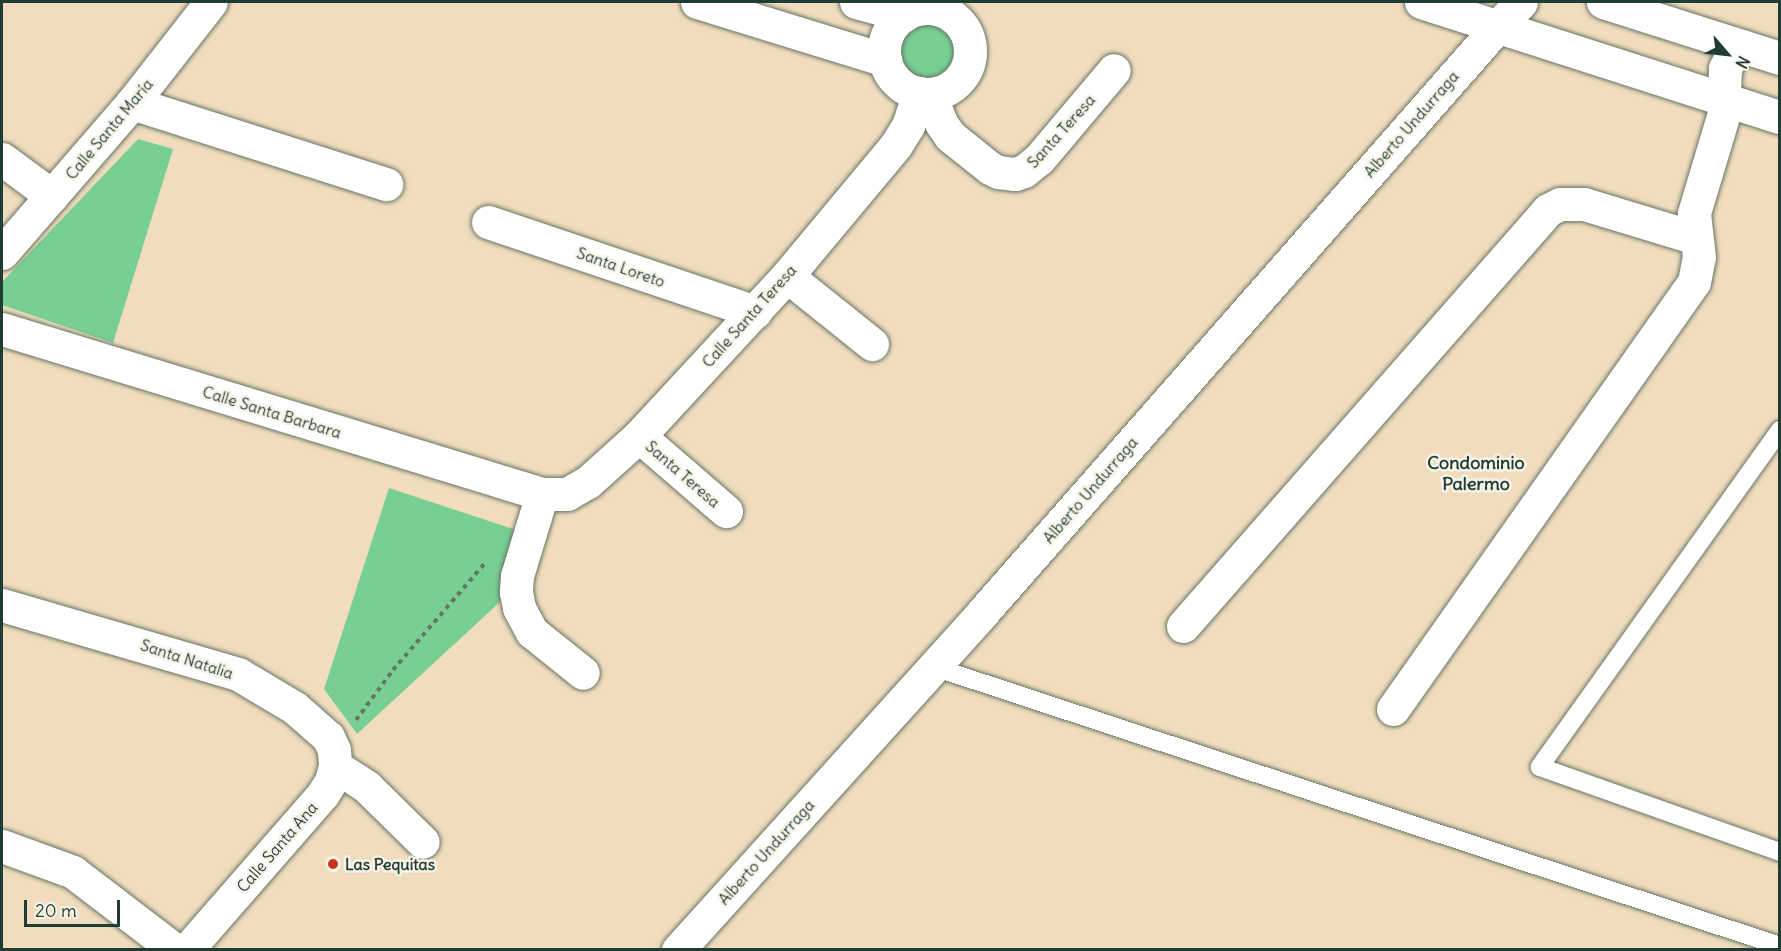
<!DOCTYPE html>
<html>
<head>
<meta charset="utf-8">
<style>
	body { margin:0 }
	#map { position:relative; width:1781px; height:951px; overflow:hidden; background:#f1ddbe; font-family:Delius,sans-serif }
	div>[style] { position:absolute }
	[style*='--x'] { left:calc(var(--x)*1px); top:calc(var(--y)*1px); width:calc(var(--w)*1px); rotate:calc(var(--a)*1deg) }
	.green>* { inset:0; background:#78cf94 }
	.round { border-radius:50% }
	.path>* { height:4px; margin-top:-2px; transform-origin:0; background:repeating-linear-gradient(90deg,#687564 0 4.5px,transparent 0 9px) }
	.roads { filter:drop-shadow(0 0 2px #687564) drop-shadow(0 0 2px #687564) }
	.service>* { height:18px; margin:-9px; padding:0 9px; transform-origin:9px; border-radius:9px; background:#fff }
	.minor>* { height:33px; margin:-16.5px; padding:0 16.5px; transform-origin:16.5px; border-radius:16.5px; background:#fff }
	.minor>.ring { margin:-16.5px; padding:0; box-sizing:content-box; background:none; border:33px solid #fff; border-radius:50% }
	.tertiary>* { height:33px; margin:-16.5px; padding:0 16.5px; transform-origin:16.5px; border-radius:16.5px; background:#fff }
	.dots>* { width:16px; height:16px; translate:-50% -50%; box-sizing:border-box; border:3px solid #f7f3e8; border-radius:50% }
	span { translate:-50% -50%; white-space:nowrap; text-align:center; line-height:1.15; -webkit-text-stroke:5px #f7f3e8; paint-order:stroke }
	.street-label { font-size:16px; color:#1f3d34 }
	.poi-label { font-size:16px; color:#1f3d34; font-weight:700 }
	.left { translate:0 -50%; text-align:left }
	.neighbourhood-label { font-size:18px; color:#1f3d34; font-weight:700 }
	.frame { position:absolute; inset:0; border:3px solid #1f3d34; pointer-events:none }
	.north { position:absolute; left:1697px; top:24px; width:60px; height:60px; -webkit-text-stroke:4px #f7f3e8; paint-order:stroke; rotate:118deg; font-size:16px; font-weight:700; line-height:24px; text-align:center; color:#1f3d34 }
	.north::after { content:''; display:block; margin:auto; width:21px; height:27px; background:#1f3d34; clip-path:polygon(50% 0,100% 100%,50% 72%,0 100%) }
	.scale { position:absolute; left:24px; top:900px; width:96px; height:27px; box-sizing:border-box; border:3px solid #1f3d34; border-top:0; padding-left:8px; font-size:18px; line-height:21px; white-space:nowrap; color:#1f3d34; -webkit-text-stroke:4px #f7f3e8; paint-order:stroke }
</style>
</head>
<body>
<div id="map">
	<div class="green">
		<i class="round" style="left:898px;top:21px;width:58px;height:58px"></i>
		<i style="clip-path:polygon(138px 139px,173px 149px,113px 343px,2px 305px,2px 282px)"></i>
		<i style="clip-path:polygon(389px 488px,522px 532px,500px 602px,357px 734px,324px 689px)"></i>
	</div>
	<div class="path">
		<i style="--x:356;--y:720;--w:62;--a:-53.5"></i>
		<i style="--x:393;--y:670;--w:143;--a:-49.3"></i>
	</div>
	<div class="roads">
		<div class="service">
			<i style="--x:1780;--y:430;--w:414;--a:125.5"></i>
			<i style="--x:1540;--y:767;--w:255;--a:19.5"></i>
			<i style="--x:934;--y:667;--w:891;--a:18.25"></i>
		</div>
		<div class="minor">
			<i style="--x:697;--y:2;--w:197;--a:17.1"></i>
			<i style="--x:856;--y:2;--w:50;--a:15.2"></i>
			<i class="ring" style="left:884px;top:8px;width:53px;height:53px"></i>
			<i style="--x:930;--y:94;--w:31;--a:69"></i>
			<i style="--x:941;--y:123;--w:16;--a:55"></i>
			<i style="--x:950;--y:136;--w:51;--a:38.7"></i>
			<i style="--x:990;--y:168;--w:9;--a:27"></i>
			<i style="--x:998;--y:172;--w:17;--a:7"></i>
			<i style="--x:1015;--y:174;--w:9;--a:-18"></i>
			<i style="--x:1024;--y:171;--w:19;--a:-39"></i>
			<i style="--x:1039;--y:159;--w:116;--a:-49.9"></i>
			<i style="--x:132;--y:103;--w:267;--a:17.7"></i>
			<i style="--x:2;--y:159;--w:62;--a:36.5"></i>
			<i style="--x:488;--y:222;--w:282;--a:18.6"></i>
			<i style="--x:2;--y:253;--w:198;--a:-49.1"></i>
			<i style="--x:132;--y:103;--w:128;--a:-52"></i>
			<i style="--x:787;--y:276;--w:109;--a:38.7"></i>
			<i style="--x:2;--y:329;--w:565;--a:16.99"></i>
			<i style="--x:542;--y:494;--w:25;--a:0"></i>
			<i style="--x:567;--y:494;--w:24;--a:-30"></i>
			<i style="--x:588;--y:482;--w:69;--a:-42"></i>
			<i style="--x:639;--y:436;--w:218;--a:-47.2"></i>
			<i style="--x:787;--y:276;--w:170;--a:-50.2"></i>
			<i style="--x:896;--y:145;--w:22;--a:-58"></i>
			<i style="--x:908;--y:126;--w:35;--a:-72"></i>
			<i style="--x:639;--y:436;--w:115;--a:40.8"></i>
			<i style="--x:542;--y:494;--w:86;--a:107"></i>
			<i style="--x:517;--y:576;--w:16;--a:94"></i>
			<i style="--x:516;--y:592;--w:16;--a:79"></i>
			<i style="--x:519;--y:608;--w:27;--a:62"></i>
			<i style="--x:532;--y:632;--w:65;--a:38.8"></i>
			<i style="--x:2;--y:605;--w:246;--a:16.3"></i>
			<i style="--x:238;--y:674;--w:66;--a:30.8"></i>
			<i style="--x:295;--y:708;--w:44;--a:41.3"></i>
			<i style="--x:328;--y:737;--w:14;--a:65"></i>
			<i style="--x:334;--y:750;--w:16;--a:86"></i>
			<i style="--x:335;--y:766;--w:16;--a:105"></i>
			<i style="--x:331;--y:781;--w:15;--a:122"></i>
			<i style="--x:323;--y:794;--w:207;--a:131.1"></i>
			<i style="--x:1183;--y:626;--w:553;--a:-48.74"></i>
			<i style="--x:1548;--y:210;--w:13;--a:-27"></i>
			<i style="--x:1560;--y:204;--w:24;--a:0"></i>
			<i style="--x:1584;--y:204;--w:117;--a:16.9"></i>
			<i style="--x:1393;--y:709;--w:522;--a:-54.82"></i>
			<i style="--x:1694;--y:282;--w:25;--a:-79"></i>
			<i style="--x:1699;--y:257;--w:44;--a:-96.5"></i>
			<i style="--x:1694;--y:213;--w:118;--a:-73.3"></i>
			<i style="--x:335;--y:766;--w:38;--a:33"></i>
			<i style="--x:367;--y:787;--w:78;--a:44.5"></i>
			<i style="--x:2;--y:846;--w:76;--a:20.1"></i>
			<i style="--x:73;--y:872;--w:128;--a:37.4"></i>
			<i style="--x:678;--y:950;--w:455;--a:-47.9"></i>
			<i style="--x:983;--y:612;--w:780;--a:-48.69"></i>
		</div>
		<div class="tertiary">
			<i style="--x:1421;--y:2;--w:377;--a:17.8"></i>
			<i style="--x:1603;--y:2;--w:186;--a:17.6"></i>
			<i style="--x:1498;--y:26;--w:33;--a:-46"></i>
			<i style="--x:1728;--y:100;--w:11;--a:-112"></i>
			<i style="--x:1724;--y:90;--w:22;--a:-87"></i>
			<i style="--x:1725;--y:68;--w:10;--a:-61"></i>
			<i style="--x:1730;--y:59;--w:18;--a:-45"></i>
		</div>
	</div>
	<div class="dots">
		<i style="left:333px;top:864px;background:#c8321e"></i>
	</div>
	<div class="street-label">
		<span style="left:1411px;top:124px;rotate:-49deg">Alberto Undurraga</span>
		<span style="left:109px;top:129px;rotate:-50deg">Calle Santa María</span>
		<span style="left:1061px;top:131px;rotate:-48deg">Santa Teresa</span>
		<span style="left:621px;top:267px;rotate:19deg">Santa Loreto</span>
		<span style="left:749px;top:316px;rotate:-48deg">Calle Santa Teresa</span>
		<span style="left:272px;top:412px;rotate:17deg">Calle Santa Barbara</span>
		<span style="left:683px;top:474px;rotate:41deg">Santa Teresa</span>
		<span style="left:1090px;top:490px;rotate:-49deg">Alberto Undurraga</span>
		<span style="left:187px;top:659px;rotate:18deg">Santa Natalia</span>
		<span style="left:277px;top:847px;rotate:-49deg">Calle Santa Ana</span>
		<span style="left:766px;top:852px;rotate:-48deg">Alberto Undurraga</span>
	</div>
	<div class="poi-label">
		<span class="left" style="left:345px;top:864px">Las Pequitas</span>
	</div>
	<div class="neighbourhood-label">
		<span style="left:1476px;top:474px">Condominio<br>Palermo</span>
	</div>
	<div class="frame"></div>
	<div class="north">N</div>
	<div class="scale">20 m</div>
</div>
</body>
</html>
